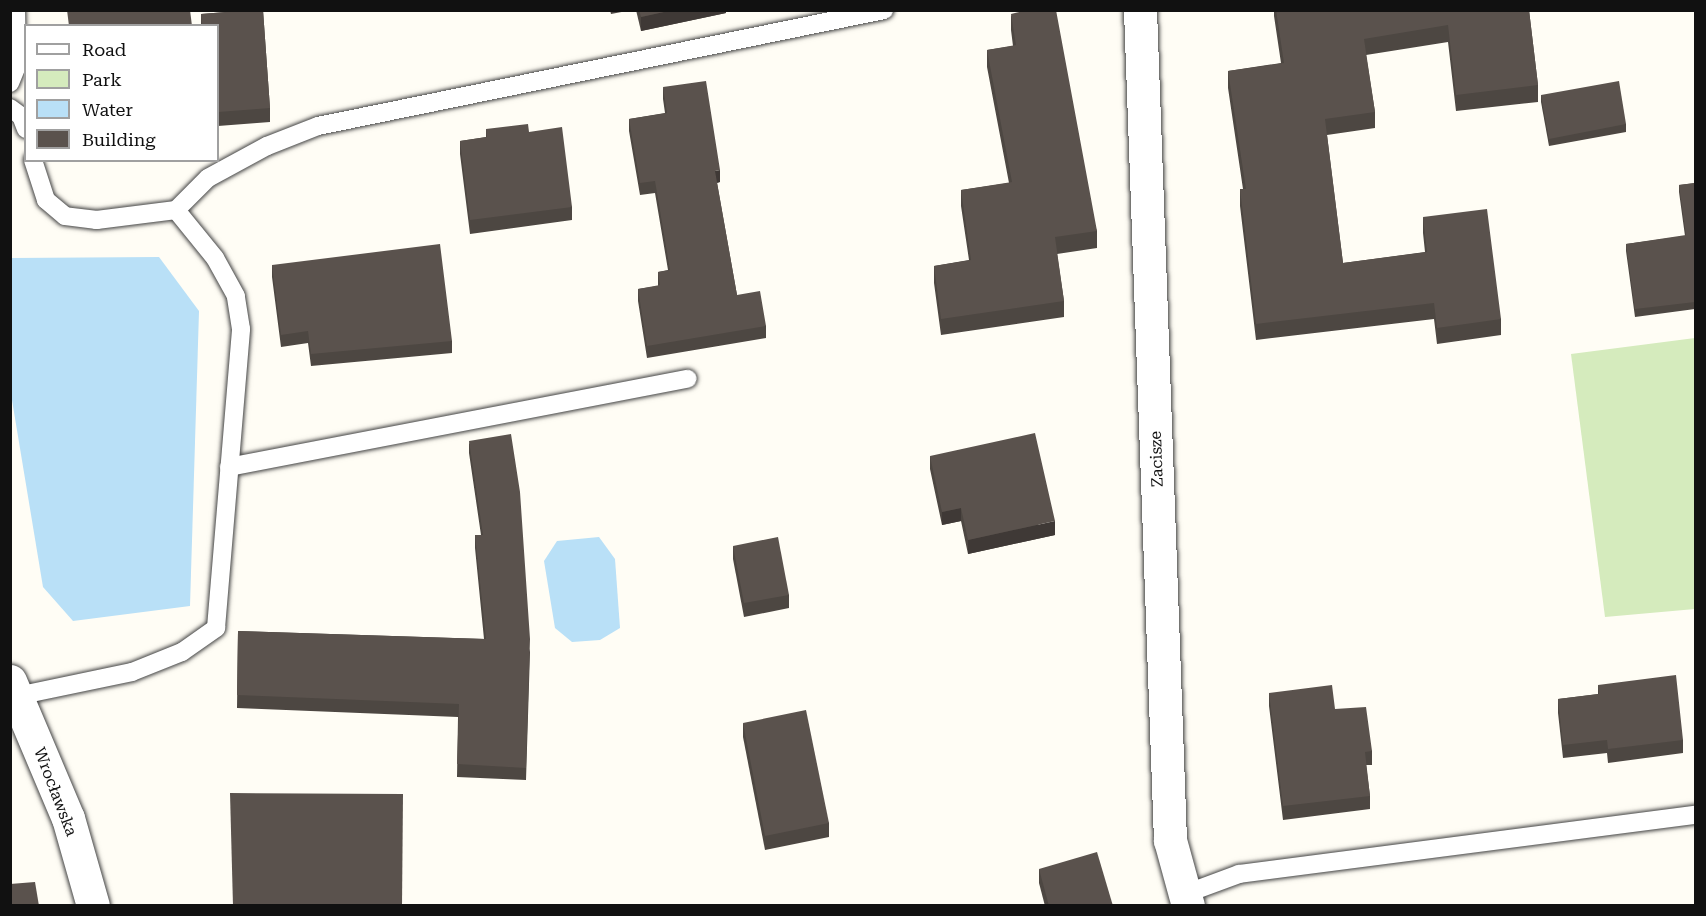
<!DOCTYPE html>
<html>
<head>
<meta charset="utf-8">
<style>
	body { margin:0 }
	#map { position:relative; width:1706px; height:916px; overflow:hidden; background:#fffdf5; font-family:"Roboto Serif",serif }
	div>[style] { position:absolute }
	[style*='--x'] { left:calc(var(--x)*1px); top:calc(var(--y)*1px); width:calc(var(--w)*1px); rotate:calc(var(--a)*1deg) }
	.green>* { inset:0; background:#d5ebbd }
	.water>* { inset:0; background:#b9e0f7 }
	.roads { filter:drop-shadow(0 0 2px #444) drop-shadow(0 0 2px #444) }
	.service>* { height:18px; margin:-9px; padding:0 9px; transform-origin:9px; border-radius:9px; background:#fff }
	.minor>* { height:33px; margin:-16.5px; padding:0 16.5px; transform-origin:16.5px; border-radius:16.5px; background:#fff }
	.wall>* { inset:0; background:#4d4742 }
	.shaded-wall>* { inset:0; background:#3f3936 }
	.building>* { inset:0; background:#5a524d }
	span { translate:-50% -50%; white-space:nowrap; text-align:center; line-height:1.15; -webkit-text-stroke:6px #fff; paint-order:stroke }
	.street-label { font-size:16px; color:#111 }
	.frame { position:absolute; inset:0; border:12px solid #111; pointer-events:none }
	.legend { position:absolute; left:24px; top:24px; width:195px; height:138px; box-sizing:border-box; background:#fff; border:2px solid #a0a0a0; margin:0; padding:8px 10px; list-style:none; font-size:18px; color:#111 }
	.legend li { display:flex; align-items:center; gap:12px; height:30px }
	.legend b { width:30px; border:2px solid #a0a0a0 }
</style>
</head>
<body>
<div id="map">
	<div class="green">
		<i style="clip-path:polygon(1695px 338px,1695px 609px,1605px 617px,1571px 354px)"></i>
	</div>
	<div class="water">
		<i style="clip-path:polygon(159px 257px,199px 311px,190px 606px,73px 621px,43px 587px,11px 394px,11px 258px)"></i>
		<i style="clip-path:polygon(599px 537px,615px 559px,620px 628px,600px 640px,572px 642px,555px 628px,544px 561px,557px 541px)"></i>
	</div>
	<div class="roads">
		<div class="service">
			<i style="--x:10;--y:83;--w:18;--a:-68"></i>
			<i style="--x:17;--y:66;--w:56;--a:-91"></i>
			<i style="--x:10;--y:108;--w:14;--a:36"></i>
			<i style="--x:21;--y:116;--w:14;--a:69"></i>
			<i style="--x:176;--y:210;--w:45;--a:-45"></i>
			<i style="--x:208;--y:178;--w:67;--a:-28.5"></i>
			<i style="--x:267;--y:146;--w:55;--a:-21.4"></i>
			<i style="--x:318;--y:126;--w:578;--a:-11.58"></i>
			<i style="--x:229;--y:467;--w:467;--a:-10.9"></i>
			<i style="--x:17;--y:696;--w:117;--a:-11.8"></i>
			<i style="--x:132;--y:672;--w:54;--a:-21.8"></i>
			<i style="--x:182;--y:652;--w:42;--a:-35.2"></i>
			<i style="--x:216;--y:628;--w:300;--a:-85.2"></i>
			<i style="--x:241;--y:329;--w:33;--a:-99"></i>
			<i style="--x:236;--y:296;--w:43;--a:-118.9"></i>
			<i style="--x:215;--y:258;--w:62;--a:-129.1"></i>
			<i style="--x:176;--y:210;--w:80;--a:172.8"></i>
			<i style="--x:97;--y:220;--w:32;--a:-173"></i>
			<i style="--x:65;--y:216;--w:25;--a:-140"></i>
			<i style="--x:46;--y:200;--w:42;--a:-108"></i>
			<i style="--x:1185;--y:894;--w:58;--a:-20.3"></i>
			<i style="--x:1239;--y:874;--w:461;--a:-7.4"></i>
		</div>
		<div class="minor">
			<i style="--x:1140;--y:10;--w:831;--a:87.93"></i>
			<i style="--x:1170;--y:840;--w:68;--a:74.7"></i>
			<i style="--x:10;--y:681;--w:149;--a:67.1"></i>
			<i style="--x:68;--y:818;--w:91;--a:74.1"></i>
		</div>
	</div>
	<div class="wall">
		<i style="clip-path:polygon(251px 10px,263px 10px,270px 108px,270px 122px,218px 126px,218px 26px,201px 26px,201px 14px)"></i>
		<i style="clip-path:polygon(610px 10px,632px 10px,611px 14px)"></i>
		<i style="clip-path:polygon(636px 10px,726px 10px,726px 13px,641px 31px)"></i>
		<i style="clip-path:polygon(1274px 10px,1529px 10px,1538px 85px,1538px 102px,1456px 111px,1448px 42px,1366px 55px,1375px 112px,1375px 128px,1327px 135px,1343px 263px,1425px 252px,1423px 233px,1423px 217px,1501px 319px,1501px 335px,1437px 344px,1434px 319px,1256px 340px,1240px 206px,1240px 189px,1243px 189px,1228px 88px,1228px 71px,1281px 63px,1274px 16px)"></i>
		<i style="clip-path:polygon(1011px 14px,1097px 231px,1097px 248px,1057px 254px,1064px 301px,1064px 317px,941px 335px,934px 283px,934px 266px,969px 260px,961px 206px,961px 190px,1009px 183px,987px 67px,987px 50px,1013px 46px,1011px 30px)"></i>
		<i style="clip-path:polygon(663px 87px,720px 182px,717px 183px,737px 295px,766px 326px,766px 338px,647px 358px,638px 301px,638px 289px,658px 286px,658px 272px,668px 270px,655px 193px,640px 195px,629px 131px,629px 119px,665px 113px,663px 99px)"></i>
		<i style="clip-path:polygon(1541px 95px,1626px 124px,1626px 132px,1549px 146px,1541px 102px)"></i>
		<i style="clip-path:polygon(486px 129px,529px 132px,572px 207px,572px 220px,470px 234px,460px 154px,460px 141px,486px 137px)"></i>
		<i style="clip-path:polygon(1695px 183px,1695px 309px,1635px 317px,1626px 251px,1626px 244px,1685px 236px,1679px 192px,1679px 185px)"></i>
		<i style="clip-path:polygon(272px 265px,452px 341px,452px 353px,311px 366px,308px 343px,281px 347px,272px 277px)"></i>
		<i style="clip-path:polygon(469px 441px,530px 652px,526px 780px,457px 777px,458px 717px,237px 708px,238px 631px,484px 639px,475px 548px,475px 535px,481px 535px,469px 453px)"></i>
		<i style="clip-path:polygon(930px 456px,1055px 535px,968px 554px,961px 521px,942px 525px,930px 469px)"></i>
		<i style="clip-path:polygon(733px 546px,789px 595px,789px 608px,744px 617px,733px 559px)"></i>
		<i style="clip-path:polygon(1598px 685px,1683px 740px,1683px 753px,1608px 763px,1607px 753px,1563px 758px,1558px 713px,1558px 699px,1598px 694px)"></i>
		<i style="clip-path:polygon(1269px 693px,1335px 709px,1372px 751px,1372px 765px,1366px 765px,1370px 796px,1370px 809px,1283px 820px,1269px 706px)"></i>
		<i style="clip-path:polygon(743px 723px,829px 823px,829px 837px,765px 850px,743px 737px)"></i>
		<i style="clip-path:polygon(1039px 869px,1113px 906px,1045px 906px,1039px 883px)"></i>
	</div>
	<div class="shaded-wall">
		<i style="clip-path:polygon(673px 10px,726px 10px,726px 13px,641px 31px,641px 17px)"></i>
		<i style="clip-path:polygon(720px 170px,720px 182px,715px 183px,715px 171px)"></i>
		<i style="clip-path:polygon(961px 508px,961px 521px,942px 525px,942px 512px)"></i>
		<i style="clip-path:polygon(1055px 521px,1055px 535px,968px 554px,968px 540px)"></i>
	</div>
	<div class="building">
		<i style="clip-path:polygon(67px 10px,190px 10px,192px 26px,69px 26px)"></i>
		<i style="clip-path:polygon(251px 10px,263px 10px,270px 108px,218px 112px,218px 26px,202px 26px,201px 14px)"></i>
		<i style="clip-path:polygon(639px 10px,673px 10px,641px 17px)"></i>
		<i style="clip-path:polygon(1028px 10px,1056px 10px,1097px 231px,1055px 237px,1064px 301px,941px 319px,934px 266px,971px 260px,961px 190px,1012px 182px,987px 50px,1016px 45px,1011px 14px)"></i>
		<i style="clip-path:polygon(1276px 10px,1529px 10px,1538px 85px,1456px 95px,1448px 25px,1364px 39px,1375px 112px,1325px 119px,1343px 263px,1427px 252px,1423px 217px,1487px 209px,1501px 319px,1437px 328px,1434px 303px,1256px 324px,1240px 189px,1246px 189px,1228px 71px,1284px 63px)"></i>
		<i style="clip-path:polygon(706px 81px,720px 170px,715px 171px,737px 295px,760px 291px,766px 326px,647px 346px,638px 289px,660px 285px,658px 272px,670px 270px,655px 181px,640px 183px,629px 119px,667px 113px,663px 87px)"></i>
		<i style="clip-path:polygon(1619px 81px,1626px 124px,1549px 139px,1541px 95px)"></i>
		<i style="clip-path:polygon(528px 124px,529px 132px,562px 127px,572px 207px,470px 220px,460px 141px,487px 137px,486px 129px)"></i>
		<i style="clip-path:polygon(1695px 183px,1695px 302px,1635px 309px,1626px 244px,1686px 235px,1679px 185px)"></i>
		<i style="clip-path:polygon(440px 244px,452px 341px,311px 354px,308px 331px,281px 335px,272px 265px)"></i>
		<i style="clip-path:polygon(1035px 433px,1055px 521px,968px 540px,961px 508px,942px 512px,930px 456px)"></i>
		<i style="clip-path:polygon(511px 434px,520px 492px,530px 639px,526px 768px,457px 764px,459px 704px,237px 695px,238px 631px,486px 639px,475px 535px,483px 535px,469px 441px)"></i>
		<i style="clip-path:polygon(778px 537px,789px 595px,744px 603px,733px 546px)"></i>
		<i style="clip-path:polygon(1676px 675px,1683px 740px,1608px 749px,1607px 740px,1563px 745px,1558px 699px,1599px 694px,1598px 685px)"></i>
		<i style="clip-path:polygon(1332px 685px,1335px 709px,1366px 707px,1372px 751px,1365px 752px,1370px 796px,1283px 806px,1269px 693px)"></i>
		<i style="clip-path:polygon(806px 710px,829px 823px,765px 836px,743px 723px)"></i>
		<i style="clip-path:polygon(230px 793px,403px 794px,402px 906px,233px 906px)"></i>
		<i style="clip-path:polygon(1097px 852px,1113px 906px,1049px 906px,1039px 869px)"></i>
		<i style="clip-path:polygon(35px 882px,39px 906px,10px 906px,10px 884px)"></i>
	</div>
	<div class="street-label">
		<span style="left:1157px;top:459px;rotate:-92deg">Zacisze</span>
		<span style="left:55px;top:792px;rotate:69deg">Wrocławska</span>
	</div>
	<div class="frame"></div>
	<ul class="legend">
	<li><b style="height:8px;background:#fff"></b>Road</li>
	<li><b style="height:16px;background:#d5ebbd"></b>Park</li>
	<li><b style="height:16px;background:#b9e0f7"></b>Water</li>
	<li><b style="height:16px;background:#5a524d"></b>Building</li>
	</ul>
</div>
</body>
</html>
